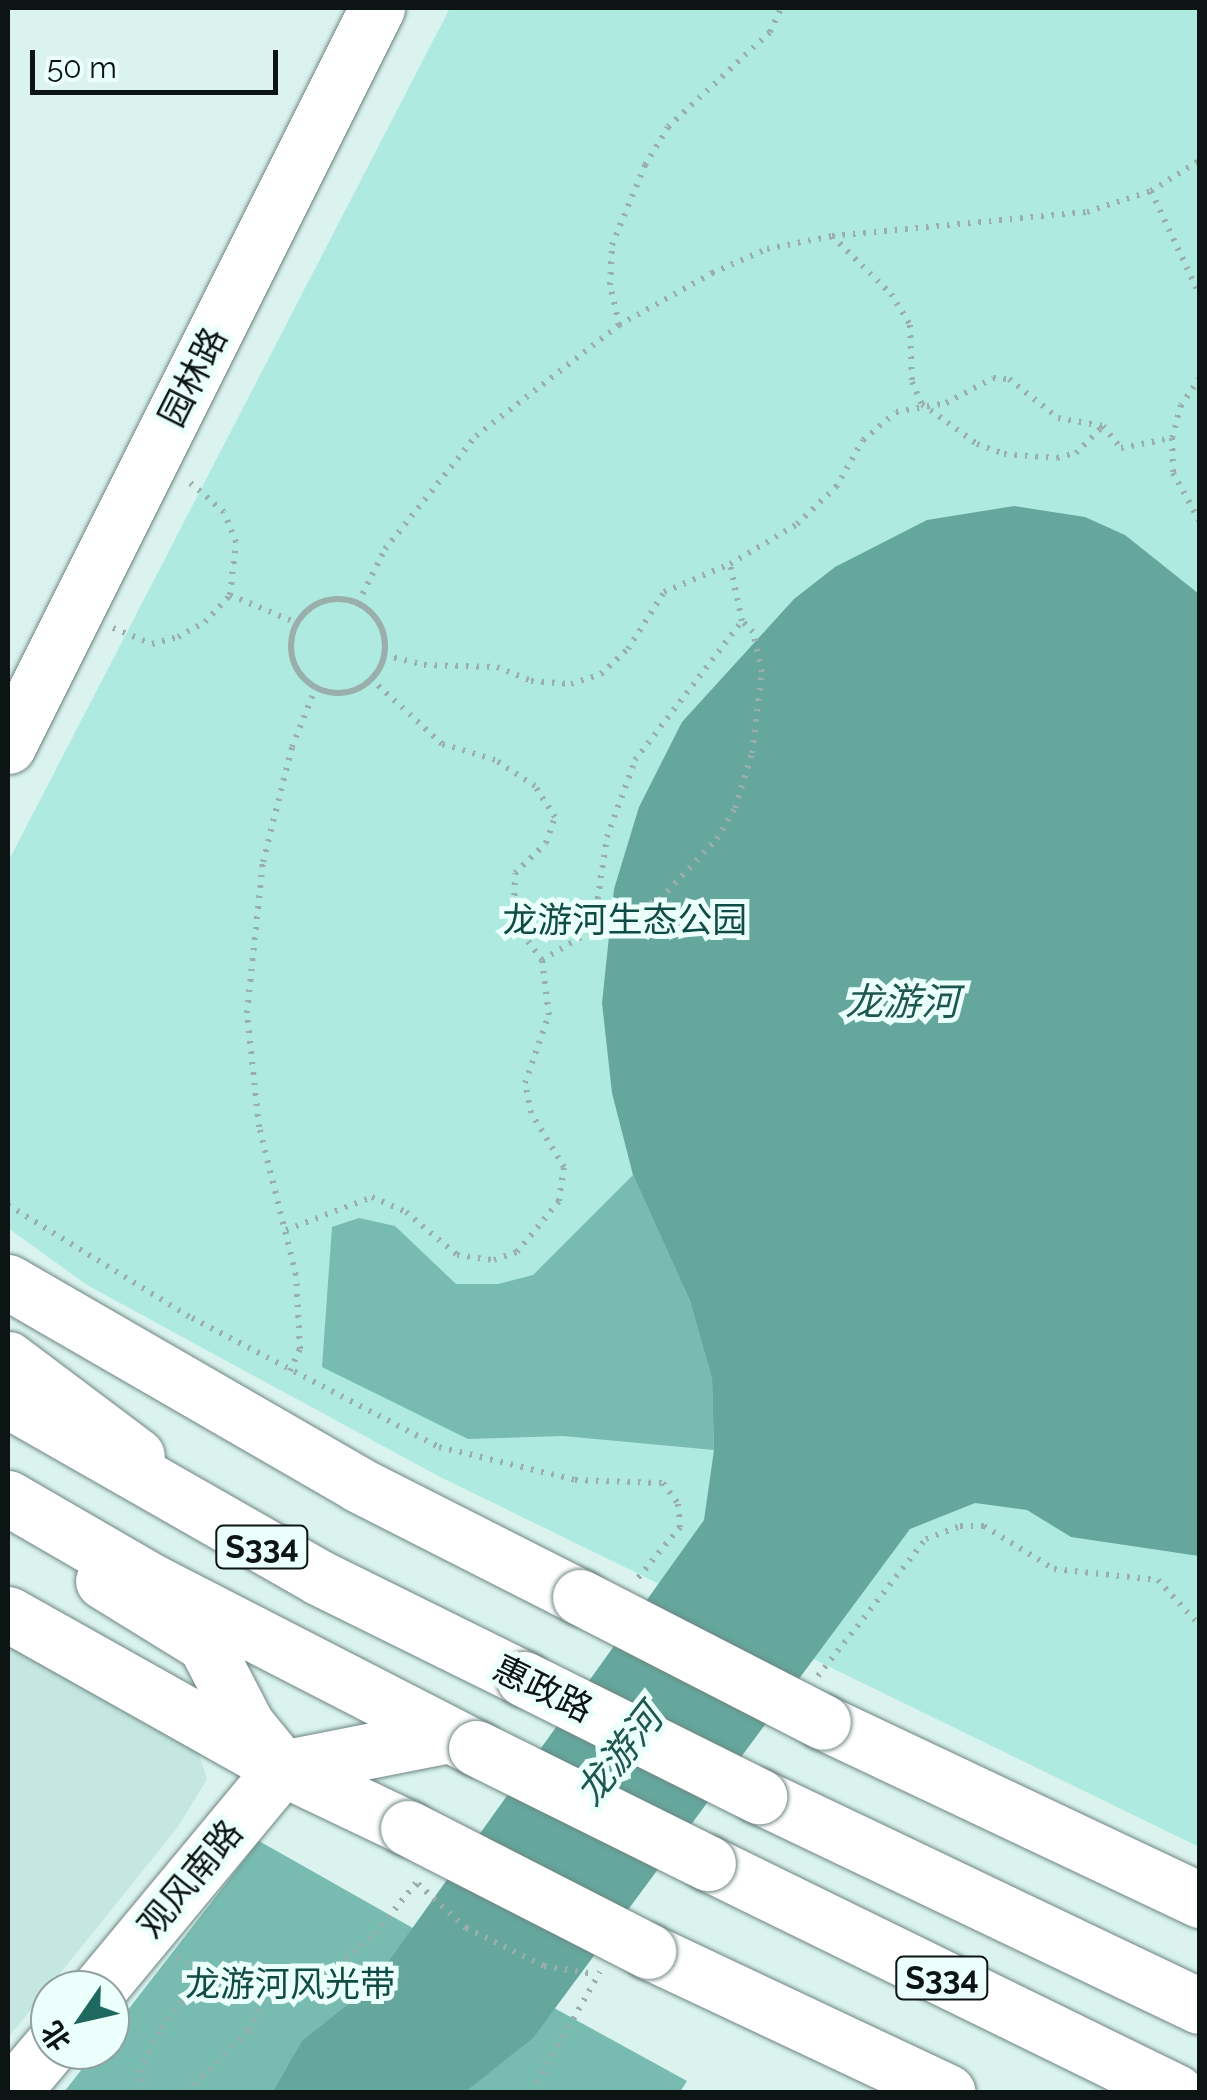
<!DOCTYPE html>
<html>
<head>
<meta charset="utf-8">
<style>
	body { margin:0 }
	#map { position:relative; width:1207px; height:2100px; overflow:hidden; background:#daf3ee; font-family:Raleway,"Noto Sans SC",sans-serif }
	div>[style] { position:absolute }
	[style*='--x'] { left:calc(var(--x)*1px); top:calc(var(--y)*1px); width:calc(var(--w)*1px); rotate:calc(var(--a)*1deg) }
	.built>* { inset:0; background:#c5e7e1 }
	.green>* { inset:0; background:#afeae1 }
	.forest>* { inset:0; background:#78bbb1 }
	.water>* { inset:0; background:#65a79d }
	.path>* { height:6px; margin-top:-3px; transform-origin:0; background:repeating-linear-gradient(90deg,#9aafab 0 2.5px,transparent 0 10.5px) }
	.path>.ring { margin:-3px; padding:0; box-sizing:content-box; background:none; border:6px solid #9aafab; border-radius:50% }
	.roads { filter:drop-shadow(0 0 2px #6e8581) drop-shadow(0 0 2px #6e8581) }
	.secondary>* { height:55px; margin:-27.5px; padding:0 27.5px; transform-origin:27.5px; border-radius:27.5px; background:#fff }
	.primary>* { height:55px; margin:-27.5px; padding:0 27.5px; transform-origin:27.5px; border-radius:27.5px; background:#fff }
	.path-bridge>* { height:6px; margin-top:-3px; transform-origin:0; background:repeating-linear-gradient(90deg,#9aafab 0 2.5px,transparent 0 10.5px) }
	.bridges { filter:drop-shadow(0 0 2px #6e8581) drop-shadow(0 0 2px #6e8581) }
	.secondary-bridge>* { height:55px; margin:-27.5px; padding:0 27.5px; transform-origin:27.5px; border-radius:27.5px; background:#fff }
	.primary-bridge>* { height:55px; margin:-27.5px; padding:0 27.5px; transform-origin:27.5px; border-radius:27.5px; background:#fff }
	span { translate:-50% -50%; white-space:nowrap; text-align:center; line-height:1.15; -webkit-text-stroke:10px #ebfffb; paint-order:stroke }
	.shield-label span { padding:2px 8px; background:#ebfffb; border:2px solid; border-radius:8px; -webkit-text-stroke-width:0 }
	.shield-label { font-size:32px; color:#0c1514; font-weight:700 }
	.street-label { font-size:35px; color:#0c1514 }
	.park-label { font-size:35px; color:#104b45 }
	.water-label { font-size:38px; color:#1f5750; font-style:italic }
	.frame { position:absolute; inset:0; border:10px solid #0c1514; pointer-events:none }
	.north { position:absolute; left:30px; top:1970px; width:100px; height:100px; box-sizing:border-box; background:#ebfffb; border:2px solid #92a19f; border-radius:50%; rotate:236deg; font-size:28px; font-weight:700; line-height:40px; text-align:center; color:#0c1514 }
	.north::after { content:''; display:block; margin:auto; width:35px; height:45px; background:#1f6860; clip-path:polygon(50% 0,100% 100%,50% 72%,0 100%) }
	.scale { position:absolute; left:30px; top:50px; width:248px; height:45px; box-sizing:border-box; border:5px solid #0c1514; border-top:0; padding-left:12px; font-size:30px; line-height:35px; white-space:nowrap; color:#0c1514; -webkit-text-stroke:8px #ebfffb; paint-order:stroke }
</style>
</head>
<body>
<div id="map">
	<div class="built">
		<i style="clip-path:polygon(8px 1633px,195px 1742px,207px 1779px,178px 1827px,8px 2038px)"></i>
	</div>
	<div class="green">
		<i style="clip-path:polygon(450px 8px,1199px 8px,1199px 1847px,440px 1477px,87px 1285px,8px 1228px,8px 862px)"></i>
	</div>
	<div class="forest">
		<i style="clip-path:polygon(633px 1175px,690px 1301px,712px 1379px,714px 1450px,563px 1436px,468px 1439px,322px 1367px,332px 1227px,359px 1218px,395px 1226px,456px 1284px,498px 1284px,533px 1275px)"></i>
		<i style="clip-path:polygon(259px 1841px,556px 2009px,687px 2081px,680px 2092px,64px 2092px,97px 2050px,110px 2050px,110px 2033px)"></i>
	</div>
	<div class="water">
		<i style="clip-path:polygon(1014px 506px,1085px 517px,1125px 535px,1199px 594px,1199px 1556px,1071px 1537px,1027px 1510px,975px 1503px,910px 1529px,533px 2038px,465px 2092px,273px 2092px,302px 2041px,371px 1986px,704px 1520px,714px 1450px,712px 1379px,690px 1301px,633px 1175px,612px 1093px,602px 1003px,614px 889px,639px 807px,682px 722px,794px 599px,835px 567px,927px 520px)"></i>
	</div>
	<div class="path">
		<i style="--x:1151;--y:191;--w:116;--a:65"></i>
		<i style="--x:832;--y:236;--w:83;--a:44.5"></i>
		<i style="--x:891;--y:294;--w:36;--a:58"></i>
		<i style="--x:910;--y:325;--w:57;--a:88"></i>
		<i style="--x:912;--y:382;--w:24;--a:66"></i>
		<i style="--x:922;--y:404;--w:68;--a:36"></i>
		<i style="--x:977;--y:444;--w:29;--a:20"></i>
		<i style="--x:1004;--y:454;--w:53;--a:4.3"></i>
		<i style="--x:1057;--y:458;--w:20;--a:-15"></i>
		<i style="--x:1076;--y:453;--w:37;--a:-45"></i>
		<i style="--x:619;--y:325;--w:41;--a:-102.7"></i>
		<i style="--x:610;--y:285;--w:40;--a:-87.1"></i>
		<i style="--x:612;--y:245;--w:87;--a:-67.6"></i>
		<i style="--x:645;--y:165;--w:44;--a:-58.8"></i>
		<i style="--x:668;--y:127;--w:139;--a:-43"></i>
		<i style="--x:770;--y:32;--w:26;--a:-65"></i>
		<i style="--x:1200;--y:378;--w:33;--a:125"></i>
		<i style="--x:1181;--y:405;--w:34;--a:105"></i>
		<i style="--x:1172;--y:438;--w:35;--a:88"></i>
		<i style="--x:1173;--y:473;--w:56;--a:61.1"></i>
		<i style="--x:230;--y:595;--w:73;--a:22.7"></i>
		<i class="ring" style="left:291px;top:599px;width:88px;height:88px"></i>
		<i style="--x:358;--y:603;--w:60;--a:-63.4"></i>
		<i style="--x:385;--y:549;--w:145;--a:-51.2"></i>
		<i style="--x:476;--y:436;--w:181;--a:-37.8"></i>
		<i style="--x:619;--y:325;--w:107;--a:-29.2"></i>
		<i style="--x:712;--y:273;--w:60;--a:-23.6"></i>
		<i style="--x:767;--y:249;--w:66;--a:-11.3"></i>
		<i style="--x:832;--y:236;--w:256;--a:-5.4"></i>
		<i style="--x:1087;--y:212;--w:67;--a:-18.2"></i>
		<i style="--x:1151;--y:191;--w:58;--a:-32.3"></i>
		<i style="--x:113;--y:628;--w:42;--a:22.3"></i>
		<i style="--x:152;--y:644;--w:27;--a:-15"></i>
		<i style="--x:178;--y:637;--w:31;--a:-29"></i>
		<i style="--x:205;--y:622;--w:37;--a:-47"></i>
		<i style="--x:230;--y:595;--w:53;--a:-83.5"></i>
		<i style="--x:236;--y:542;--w:32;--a:-112"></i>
		<i style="--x:224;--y:512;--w:49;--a:-139.1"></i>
		<i style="--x:384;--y:655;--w:41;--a:14"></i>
		<i style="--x:424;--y:665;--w:73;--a:1.6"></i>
		<i style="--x:497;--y:667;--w:37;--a:22"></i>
		<i style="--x:531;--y:681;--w:40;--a:4.3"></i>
		<i style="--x:571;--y:684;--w:32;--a:-18"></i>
		<i style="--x:601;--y:674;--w:37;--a:-43"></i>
		<i style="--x:628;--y:649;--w:67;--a:-57.7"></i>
		<i style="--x:664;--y:592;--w:72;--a:-23"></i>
		<i style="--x:730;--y:564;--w:78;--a:-30.8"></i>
		<i style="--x:797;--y:524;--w:54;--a:-43.5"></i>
		<i style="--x:836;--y:487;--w:54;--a:-60.1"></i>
		<i style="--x:863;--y:440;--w:43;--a:-40.3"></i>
		<i style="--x:896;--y:412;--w:51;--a:-10.2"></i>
		<i style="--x:946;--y:403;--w:53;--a:-28"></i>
		<i style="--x:993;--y:378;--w:16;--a:4"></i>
		<i style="--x:1009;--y:379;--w:63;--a:38.5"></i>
		<i style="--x:1058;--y:418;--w:46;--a:10.1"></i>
		<i style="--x:1103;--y:426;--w:28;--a:51"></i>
		<i style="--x:1121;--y:448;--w:52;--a:-11.1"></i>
		<i style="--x:593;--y:930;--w:74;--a:-24.8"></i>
		<i style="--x:660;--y:899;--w:83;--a:-46.5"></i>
		<i style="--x:717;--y:839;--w:36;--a:-60"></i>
		<i style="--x:735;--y:808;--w:58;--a:-72.8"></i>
		<i style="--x:752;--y:753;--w:82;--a:-83"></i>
		<i style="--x:762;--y:672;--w:41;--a:-102.7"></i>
		<i style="--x:753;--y:632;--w:16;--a:-135"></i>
		<i style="--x:542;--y:960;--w:59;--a:-30.5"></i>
		<i style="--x:593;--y:930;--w:94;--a:-81.4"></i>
		<i style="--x:607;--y:837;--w:82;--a:-70"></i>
		<i style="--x:635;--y:760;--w:175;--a:-52.4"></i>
		<i style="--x:742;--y:621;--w:58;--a:-101.9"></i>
		<i style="--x:8;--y:1205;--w:216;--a:31.6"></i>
		<i style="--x:192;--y:1318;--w:279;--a:27.6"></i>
		<i style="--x:439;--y:1447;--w:140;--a:13.6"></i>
		<i style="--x:575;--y:1480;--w:88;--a:2"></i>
		<i style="--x:663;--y:1483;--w:26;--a:54"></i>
		<i style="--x:678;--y:1504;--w:23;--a:85"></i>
		<i style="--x:680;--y:1527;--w:66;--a:129.5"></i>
		<i style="--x:286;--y:1230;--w:92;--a:-21"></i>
		<i style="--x:372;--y:1197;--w:37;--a:24"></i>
		<i style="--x:406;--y:1212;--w:67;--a:40.1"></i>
		<i style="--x:457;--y:1255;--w:37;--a:8"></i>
		<i style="--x:494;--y:1260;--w:24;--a:-19"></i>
		<i style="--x:517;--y:1252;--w:66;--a:-50.5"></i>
		<i style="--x:559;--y:1201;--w:34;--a:-82"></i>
		<i style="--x:564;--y:1167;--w:63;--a:-121.4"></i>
		<i style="--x:531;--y:1113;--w:31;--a:-101"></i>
		<i style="--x:525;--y:1083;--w:72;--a:-70.6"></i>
		<i style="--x:549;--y:1015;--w:55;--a:-97.3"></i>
		<i style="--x:542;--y:960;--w:31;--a:-127"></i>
		<i style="--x:523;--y:935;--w:30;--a:-107"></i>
		<i style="--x:514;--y:906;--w:33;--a:-88"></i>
		<i style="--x:515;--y:873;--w:43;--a:-44.1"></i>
		<i style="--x:546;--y:843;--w:28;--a:-71"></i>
		<i style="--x:555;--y:817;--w:37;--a:-123"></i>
		<i style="--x:535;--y:786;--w:48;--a:-147"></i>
		<i style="--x:495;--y:760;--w:55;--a:-163.2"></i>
		<i style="--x:442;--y:744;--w:96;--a:-137.5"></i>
		<i style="--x:290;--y:1371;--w:24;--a:-66"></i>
		<i style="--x:300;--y:1349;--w:74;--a:-93.1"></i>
		<i style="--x:296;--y:1275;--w:153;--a:-104"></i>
		<i style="--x:259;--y:1127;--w:115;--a:-96"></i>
		<i style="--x:247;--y:1013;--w:152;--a:-84"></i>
		<i style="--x:263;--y:862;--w:119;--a:-75.8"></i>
		<i style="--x:292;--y:747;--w:65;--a:-68.2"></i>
		<i style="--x:818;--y:1676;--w:174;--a:-51.8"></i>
		<i style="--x:926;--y:1539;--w:36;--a:-21"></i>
		<i style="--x:960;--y:1526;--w:24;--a:0"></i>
		<i style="--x:984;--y:1526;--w:82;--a:31.6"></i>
		<i style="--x:1054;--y:1569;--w:105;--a:6"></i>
		<i style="--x:1158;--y:1580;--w:62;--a:47.6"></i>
		<i style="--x:177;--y:1957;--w:64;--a:30.2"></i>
		<i style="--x:232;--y:1989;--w:39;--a:-1"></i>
		<i style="--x:271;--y:1988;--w:71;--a:-18.2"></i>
		<i style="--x:338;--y:1966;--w:49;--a:-40.9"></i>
		<i style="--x:375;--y:1934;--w:70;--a:-51.3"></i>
		<i style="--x:141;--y:2092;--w:20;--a:-93"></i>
		<i style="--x:140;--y:2072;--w:49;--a:-64.5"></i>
		<i style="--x:161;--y:2028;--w:68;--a:-51.6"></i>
		<i style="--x:187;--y:2092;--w:88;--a:-45"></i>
		<i style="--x:249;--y:2030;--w:47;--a:-62.4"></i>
		<i style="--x:532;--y:2092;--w:138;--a:-60.5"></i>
	</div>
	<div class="roads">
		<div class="secondary">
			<i style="--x:8;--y:746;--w:825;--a:-63.43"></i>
			<i style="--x:8;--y:1282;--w:405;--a:30"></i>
			<i style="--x:359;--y:1485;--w:248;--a:26.9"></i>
			<i style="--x:8;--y:1359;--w:161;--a:36.9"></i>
			<i style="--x:103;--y:1581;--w:120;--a:31.7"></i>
			<i style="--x:205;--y:1644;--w:91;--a:62.6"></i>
			<i style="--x:247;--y:1725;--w:43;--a:50.7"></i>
			<i style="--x:8;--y:1614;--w:314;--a:29.3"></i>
			<i style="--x:282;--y:1768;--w:140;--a:25.5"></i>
			<i style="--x:823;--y:1722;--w:417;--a:25.3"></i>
			<i style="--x:282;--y:1768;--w:169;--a:-11.2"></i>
			<i style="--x:648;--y:1951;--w:331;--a:25.2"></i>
			<i style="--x:98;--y:1990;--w:288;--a:-50.3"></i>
			<i style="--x:12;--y:2092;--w:59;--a:-49.8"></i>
		</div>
		<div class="primary">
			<i style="--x:8;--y:1400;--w:357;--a:29.7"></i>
			<i style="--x:318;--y:1577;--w:230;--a:26.3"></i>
			<i style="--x:8;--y:1498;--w:168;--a:30.1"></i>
			<i style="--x:153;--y:1582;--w:363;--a:27.2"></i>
			<i style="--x:759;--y:1796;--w:488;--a:25.5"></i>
			<i style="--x:708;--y:1863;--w:521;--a:26.07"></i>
		</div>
	</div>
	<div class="path-bridge">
		<i style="--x:418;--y:1884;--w:65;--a:42.5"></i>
		<i style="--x:466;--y:1928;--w:87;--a:26"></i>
		<i style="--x:544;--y:1966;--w:51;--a:9.1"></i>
	</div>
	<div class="bridges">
		<div class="secondary-bridge">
			<i style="--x:580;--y:1597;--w:273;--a:27.2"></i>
			<i style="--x:408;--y:1828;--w:270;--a:27.1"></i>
		</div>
		<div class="primary-bridge">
			<i style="--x:524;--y:1679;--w:263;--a:26.5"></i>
			<i style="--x:476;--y:1748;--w:259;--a:26.4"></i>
		</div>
	</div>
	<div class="shield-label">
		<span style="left:262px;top:1547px">S334</span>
		<span style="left:942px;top:1978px">S334</span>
	</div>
	<div class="street-label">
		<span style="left:193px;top:377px;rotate:-63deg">园林路</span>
		<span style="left:543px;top:1689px;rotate:26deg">惠政路</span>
		<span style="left:190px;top:1879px;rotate:-50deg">观风南路</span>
	</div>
	<div class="park-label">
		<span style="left:625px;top:920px">龙游河生态公园</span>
		<span style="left:290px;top:1984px">龙游河风光带</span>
	</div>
	<div class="water-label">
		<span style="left:902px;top:1002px">龙游河</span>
		<span style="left:619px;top:1755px;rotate:-52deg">龙游河</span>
	</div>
	<div class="frame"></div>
	<div class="north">北</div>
	<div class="scale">50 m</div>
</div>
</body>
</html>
